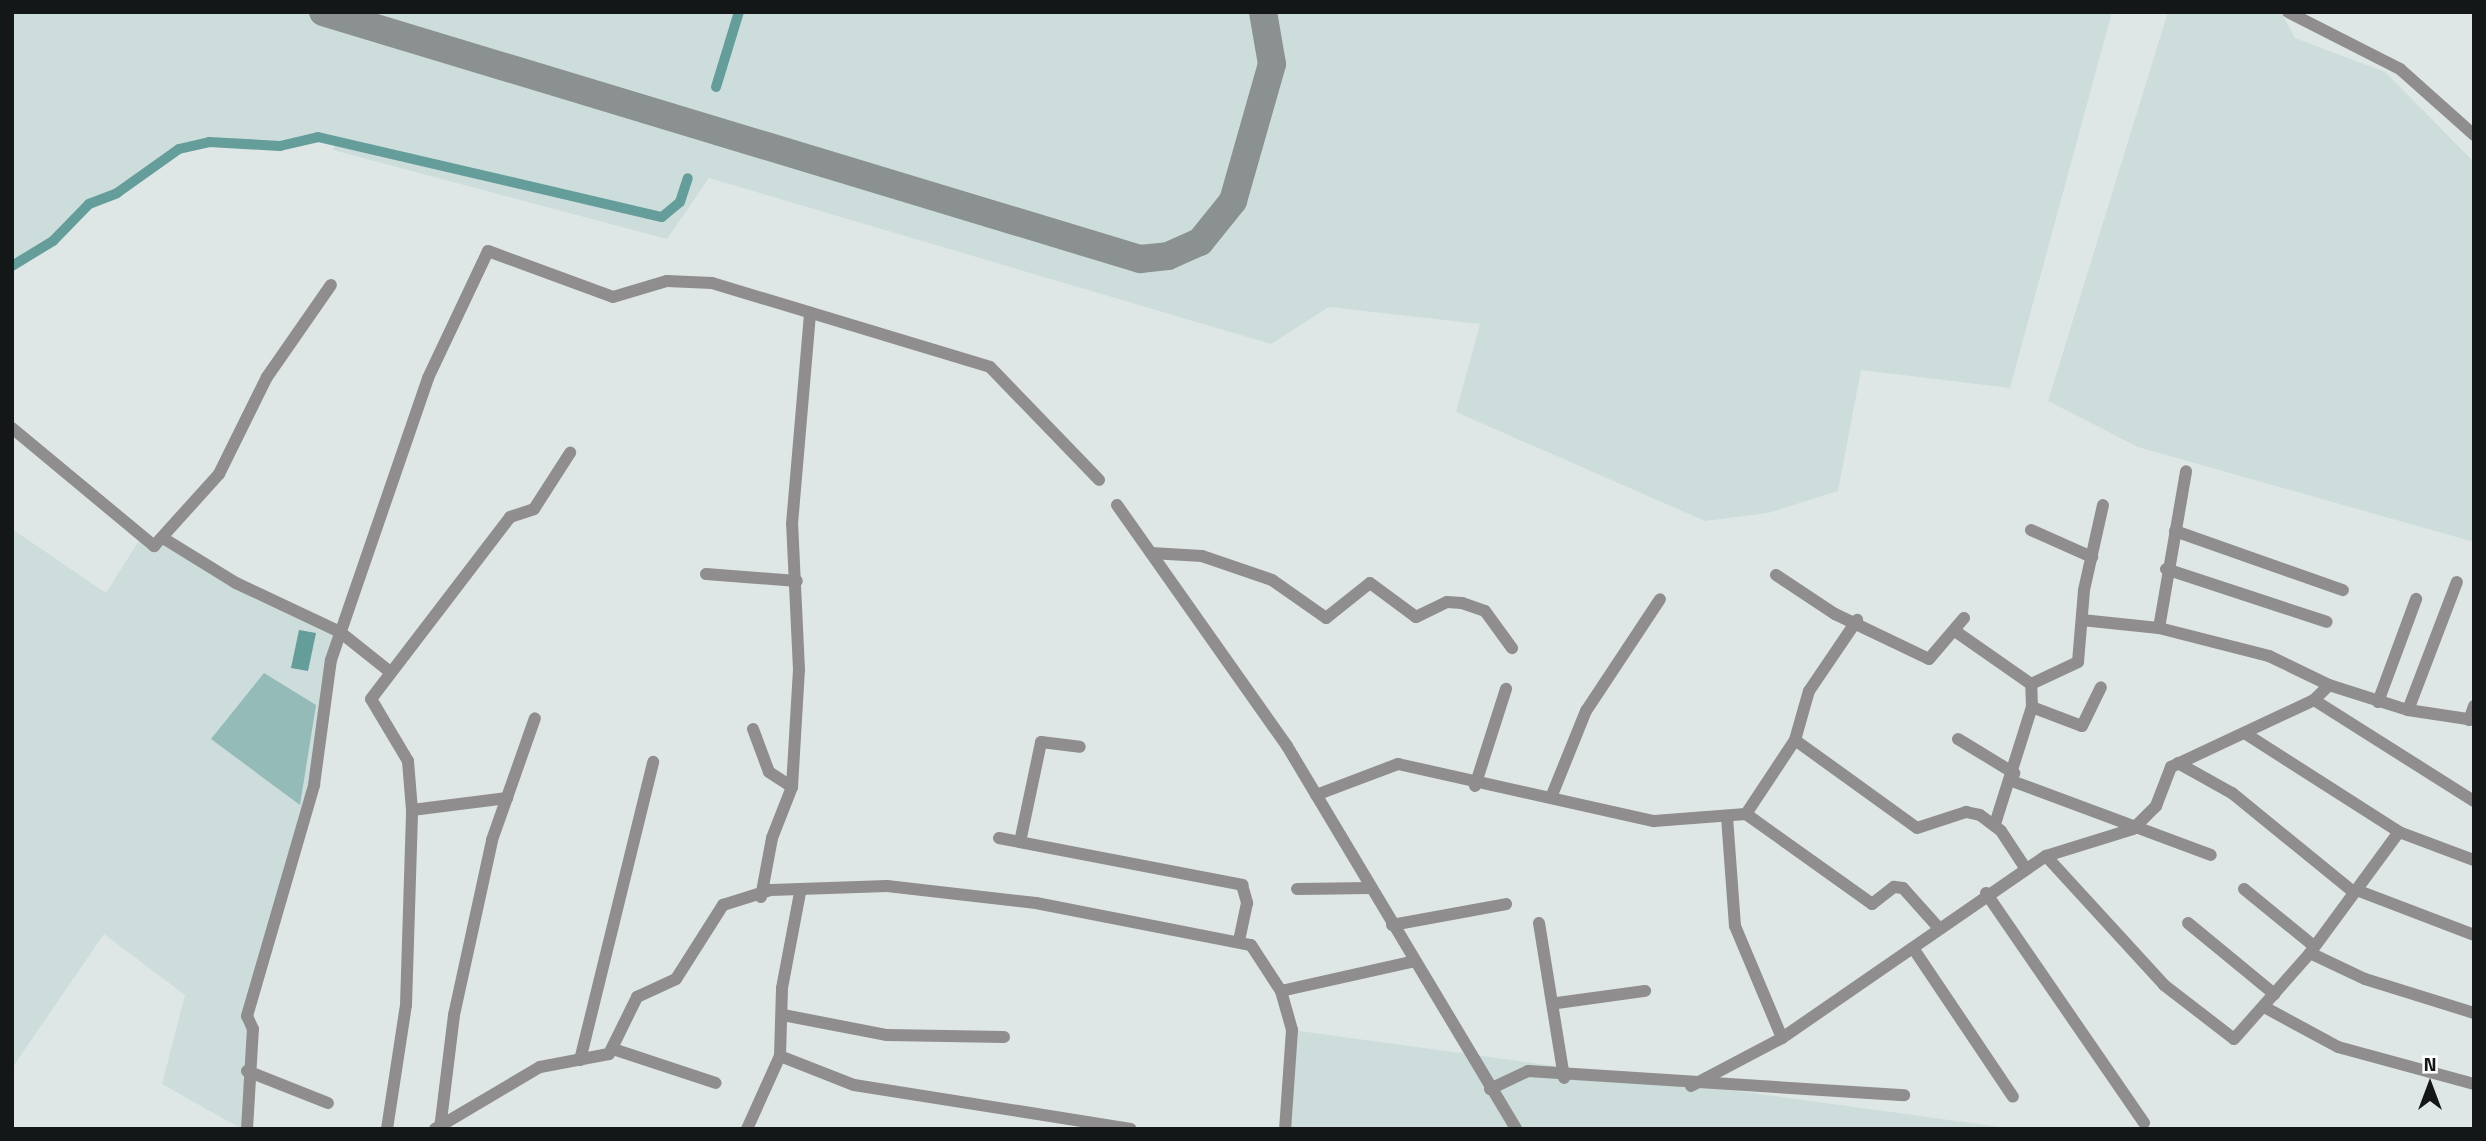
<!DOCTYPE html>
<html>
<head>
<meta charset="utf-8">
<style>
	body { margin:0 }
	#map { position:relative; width:2486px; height:1141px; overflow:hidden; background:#dfe7e6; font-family:"Titillium Web",sans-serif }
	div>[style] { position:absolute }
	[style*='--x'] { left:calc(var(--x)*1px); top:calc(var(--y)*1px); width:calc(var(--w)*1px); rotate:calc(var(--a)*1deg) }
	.built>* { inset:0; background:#ccdddc }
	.green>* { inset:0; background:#95bbb9 }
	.water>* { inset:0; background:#659d9a }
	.canal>* { height:10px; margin:-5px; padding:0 5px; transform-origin:5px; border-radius:5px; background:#659d9a }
	.taxiway>* { height:28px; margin:-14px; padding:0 14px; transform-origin:14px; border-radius:14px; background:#8b9190 }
	.street>* { height:12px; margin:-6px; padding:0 6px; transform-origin:6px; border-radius:6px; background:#908d8e }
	span { translate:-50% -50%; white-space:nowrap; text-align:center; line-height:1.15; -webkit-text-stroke:5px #fff; paint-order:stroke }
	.frame { position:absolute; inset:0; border:14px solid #141717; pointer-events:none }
	.north { position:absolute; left:2395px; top:1050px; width:70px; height:70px; -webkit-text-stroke:5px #fff; paint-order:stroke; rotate:0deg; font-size:19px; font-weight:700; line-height:28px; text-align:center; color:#141717 }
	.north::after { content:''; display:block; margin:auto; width:24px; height:32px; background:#141717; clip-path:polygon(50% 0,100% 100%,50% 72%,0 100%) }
</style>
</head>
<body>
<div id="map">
	<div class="built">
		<i style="clip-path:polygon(12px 12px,2112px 12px,2010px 388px,1861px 370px,1838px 491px,1768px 513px,1705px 521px,1456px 412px,1480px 324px,1329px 307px,1271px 344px,709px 178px,667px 239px,333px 150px,336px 141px,318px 137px,280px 146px,209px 142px,179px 149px,117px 193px,89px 204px,53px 241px,12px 266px)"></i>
		<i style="clip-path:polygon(2168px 12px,2281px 12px,2295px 38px,2385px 72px,2474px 162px,2474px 542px,2138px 447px,2048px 401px)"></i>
		<i style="clip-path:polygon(12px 529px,106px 593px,140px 539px,163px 538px,340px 632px,314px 785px,251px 1002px,242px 1129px,162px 1084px,185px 995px,104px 934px,12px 1068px)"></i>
		<i style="clip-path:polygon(1292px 1030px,2015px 1129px,1289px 1129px)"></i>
	</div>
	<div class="green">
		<i style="clip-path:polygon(264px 673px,316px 705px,300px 805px,211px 739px)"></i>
	</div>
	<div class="water">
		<i style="clip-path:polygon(299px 630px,316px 633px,308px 671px,291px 668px)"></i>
	</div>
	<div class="canal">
		<i style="--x:716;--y:87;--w:78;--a:-73"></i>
		<i style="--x:12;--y:266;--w:48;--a:-31.4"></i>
		<i style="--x:53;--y:241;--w:52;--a:-45.8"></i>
		<i style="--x:89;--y:204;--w:30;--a:-21"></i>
		<i style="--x:117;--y:193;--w:76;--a:-35.4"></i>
		<i style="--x:179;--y:149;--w:31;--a:-13"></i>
		<i style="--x:209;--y:142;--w:71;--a:3.2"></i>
		<i style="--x:280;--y:146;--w:39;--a:-13"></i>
		<i style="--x:318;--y:137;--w:353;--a:13.1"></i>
		<i style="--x:662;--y:217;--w:23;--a:-40"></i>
		<i style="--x:680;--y:202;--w:25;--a:-72"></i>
	</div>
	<div class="taxiway">
		<i style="--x:323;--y:12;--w:854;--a:16.82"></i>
		<i style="--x:1140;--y:259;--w:28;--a:-6"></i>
		<i style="--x:1168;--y:256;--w:35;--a:-24"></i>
		<i style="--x:1200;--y:242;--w:53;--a:-51.2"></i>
		<i style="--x:1233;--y:201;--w:142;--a:-74.1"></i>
		<i style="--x:1272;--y:64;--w:53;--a:-99.8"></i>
	</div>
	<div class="street">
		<i style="--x:2288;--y:12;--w:126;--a:27"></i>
		<i style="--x:2400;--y:69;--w:99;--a:41.7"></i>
		<i style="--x:12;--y:428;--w:185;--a:39.7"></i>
		<i style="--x:154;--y:546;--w:97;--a:-47.9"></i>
		<i style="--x:219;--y:474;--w:108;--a:-63.7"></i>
		<i style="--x:267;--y:377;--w:112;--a:-55.2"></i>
		<i style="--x:1117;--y:505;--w:295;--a:54.8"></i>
		<i style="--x:1287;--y:746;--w:446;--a:59.1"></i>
		<i style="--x:2031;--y:530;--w:67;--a:23.9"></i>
		<i style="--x:2175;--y:531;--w:178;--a:19.4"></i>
		<i style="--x:163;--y:538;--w:86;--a:31.7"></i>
		<i style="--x:236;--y:583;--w:115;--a:25.2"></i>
		<i style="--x:340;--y:632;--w:63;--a:38.5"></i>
		<i style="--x:1151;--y:553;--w:51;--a:3.4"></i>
		<i style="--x:1202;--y:556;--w:74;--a:18.9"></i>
		<i style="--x:1272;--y:580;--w:66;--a:35.1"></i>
		<i style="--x:1326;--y:618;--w:56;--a:-38.5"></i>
		<i style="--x:1370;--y:583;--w:57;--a:36.5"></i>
		<i style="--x:1416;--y:617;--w:34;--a:-26"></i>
		<i style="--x:1447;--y:602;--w:15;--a:4"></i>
		<i style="--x:1462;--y:603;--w:24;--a:19"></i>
		<i style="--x:1485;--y:611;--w:46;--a:53.9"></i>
		<i style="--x:2166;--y:569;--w:169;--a:18.2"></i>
		<i style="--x:706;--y:574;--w:91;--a:4.4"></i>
		<i style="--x:1776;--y:575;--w:71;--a:33.5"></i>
		<i style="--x:1835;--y:614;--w:104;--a:25.6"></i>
		<i style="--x:1929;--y:659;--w:54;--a:-49.5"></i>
		<i style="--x:2082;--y:620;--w:77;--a:5.9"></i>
		<i style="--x:2159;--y:628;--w:114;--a:14.3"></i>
		<i style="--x:2269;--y:656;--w:67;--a:25.8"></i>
		<i style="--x:2159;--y:628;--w:159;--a:-80.2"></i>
		<i style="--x:1955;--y:631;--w:93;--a:34.9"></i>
		<i style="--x:2314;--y:700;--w:189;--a:32.3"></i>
		<i style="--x:2378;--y:702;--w:110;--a:-69.7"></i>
		<i style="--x:2032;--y:707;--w:53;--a:20.8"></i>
		<i style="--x:2082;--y:726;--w:43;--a:-64"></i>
		<i style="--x:2408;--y:710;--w:137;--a:-69.1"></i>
		<i style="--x:2469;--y:720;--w:15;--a:-70"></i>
		<i style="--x:753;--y:729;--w:46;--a:69.6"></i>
		<i style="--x:769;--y:772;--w:27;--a:33"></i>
		<i style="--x:2246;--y:734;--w:182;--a:32.6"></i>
		<i style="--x:2399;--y:832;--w:80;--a:20.5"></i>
		<i style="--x:1958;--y:739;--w:66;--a:31.3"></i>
		<i style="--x:1795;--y:740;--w:150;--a:35.8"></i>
		<i style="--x:1917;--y:828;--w:52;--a:-18.1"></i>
		<i style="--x:1966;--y:812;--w:14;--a:12"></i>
		<i style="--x:1980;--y:815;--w:26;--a:37"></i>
		<i style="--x:2001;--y:831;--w:45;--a:56.7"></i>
		<i style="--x:2178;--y:763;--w:62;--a:29.1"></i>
		<i style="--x:2232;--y:793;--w:155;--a:39.2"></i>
		<i style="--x:2012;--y:781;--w:212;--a:20.4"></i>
		<i style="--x:1475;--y:786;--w:102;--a:-72.3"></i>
		<i style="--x:1316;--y:795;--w:88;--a:-20.7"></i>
		<i style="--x:1398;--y:764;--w:262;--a:12.6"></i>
		<i style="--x:1654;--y:821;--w:92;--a:-4.4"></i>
		<i style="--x:1746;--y:814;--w:89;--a:-56.5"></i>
		<i style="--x:1795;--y:740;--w:51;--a:-74.1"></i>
		<i style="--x:1809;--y:691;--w:86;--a:-55.9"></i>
		<i style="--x:1552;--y:795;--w:91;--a:-68"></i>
		<i style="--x:1586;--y:711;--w:134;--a:-56.5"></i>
		<i style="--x:412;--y:810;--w:96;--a:-7.2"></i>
		<i style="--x:1746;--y:814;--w:155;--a:35.5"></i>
		<i style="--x:1872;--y:904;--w:28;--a:-38"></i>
		<i style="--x:1894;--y:887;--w:9;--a:6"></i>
		<i style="--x:1903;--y:888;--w:51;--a:48.2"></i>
		<i style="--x:1727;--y:817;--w:109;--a:85.8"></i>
		<i style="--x:1735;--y:926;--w:121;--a:67.2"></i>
		<i style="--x:1995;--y:824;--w:123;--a:-72.5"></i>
		<i style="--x:2032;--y:707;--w:23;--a:-92"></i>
		<i style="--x:2031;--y:684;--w:52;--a:-25.1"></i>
		<i style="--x:2078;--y:662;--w:72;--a:-85.2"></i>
		<i style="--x:2084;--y:590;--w:87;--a:-77.4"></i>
		<i style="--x:999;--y:838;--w:248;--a:10.9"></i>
		<i style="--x:1242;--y:885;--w:19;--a:74"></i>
		<i style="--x:1247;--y:903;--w:39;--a:102"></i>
		<i style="--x:1020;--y:842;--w:102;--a:-78.1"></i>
		<i style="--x:1041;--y:742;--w:39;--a:7"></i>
		<i style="--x:2046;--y:856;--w:175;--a:47.5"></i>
		<i style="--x:2164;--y:985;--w:88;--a:37.6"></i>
		<i style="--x:2234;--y:1039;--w:115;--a:-48.5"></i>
		<i style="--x:2310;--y:953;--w:150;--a:-53.7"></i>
		<i style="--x:1297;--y:889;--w:74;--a:-0.8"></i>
		<i style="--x:2244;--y:889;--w:90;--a:39.2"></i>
		<i style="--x:2359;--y:891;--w:123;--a:20.9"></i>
		<i style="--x:1986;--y:893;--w:279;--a:55.5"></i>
		<i style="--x:761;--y:897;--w:60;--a:-79.4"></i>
		<i style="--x:772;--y:838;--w:55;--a:-68.6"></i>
		<i style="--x:792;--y:787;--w:117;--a:-86.6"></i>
		<i style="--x:799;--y:670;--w:146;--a:-92.7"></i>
		<i style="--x:792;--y:524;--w:212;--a:-85.1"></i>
		<i style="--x:1539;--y:923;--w:157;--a:80.8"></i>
		<i style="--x:2188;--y:923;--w:112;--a:39.5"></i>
		<i style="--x:1392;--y:925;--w:116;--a:-10.4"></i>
		<i style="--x:1913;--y:948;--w:179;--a:56.1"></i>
		<i style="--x:2310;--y:953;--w:61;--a:25.3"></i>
		<i style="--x:2365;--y:979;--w:114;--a:17.3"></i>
		<i style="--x:1281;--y:991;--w:137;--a:-12.6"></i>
		<i style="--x:1557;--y:1003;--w:89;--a:-7.8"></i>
		<i style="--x:2266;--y:1008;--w:82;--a:28.4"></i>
		<i style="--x:2338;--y:1047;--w:141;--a:15.2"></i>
		<i style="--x:783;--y:1015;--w:106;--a:10.9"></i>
		<i style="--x:887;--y:1035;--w:117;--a:1"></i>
		<i style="--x:613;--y:1049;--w:108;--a:18.3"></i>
		<i style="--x:780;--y:1056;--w:79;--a:21.4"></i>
		<i style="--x:854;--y:1085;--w:280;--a:9"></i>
		<i style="--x:580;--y:1060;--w:307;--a:-76.2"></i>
		<i style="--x:247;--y:1071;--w:87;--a:21.6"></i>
		<i style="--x:1691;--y:1086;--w:103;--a:-27.8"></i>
		<i style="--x:1782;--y:1038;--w:321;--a:-34.6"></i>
		<i style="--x:2046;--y:856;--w:91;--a:-17.2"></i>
		<i style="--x:2133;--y:829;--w:33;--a:-45"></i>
		<i style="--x:2156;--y:806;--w:42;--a:-69"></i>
		<i style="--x:2171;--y:767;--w:158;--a:-25.1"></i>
		<i style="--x:2314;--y:700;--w:21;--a:-45"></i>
		<i style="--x:2329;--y:685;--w:83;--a:17.6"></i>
		<i style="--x:2408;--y:710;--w:67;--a:8.6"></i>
		<i style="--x:1490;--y:1089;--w:42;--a:-25.3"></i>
		<i style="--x:1528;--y:1071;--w:377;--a:3.7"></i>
		<i style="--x:247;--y:1129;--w:100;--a:-86.6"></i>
		<i style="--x:253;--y:1029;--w:14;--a:-115"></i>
		<i style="--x:247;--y:1016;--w:241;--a:-73.8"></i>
		<i style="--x:314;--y:785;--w:126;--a:-82.3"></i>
		<i style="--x:331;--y:660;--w:298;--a:-71"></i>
		<i style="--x:428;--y:378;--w:140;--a:-64.7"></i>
		<i style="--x:488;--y:251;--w:133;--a:20.2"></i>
		<i style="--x:613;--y:297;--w:56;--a:-16.5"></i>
		<i style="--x:667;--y:281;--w:45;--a:2.5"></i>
		<i style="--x:712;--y:283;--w:290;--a:16.8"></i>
		<i style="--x:990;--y:367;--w:157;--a:46"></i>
		<i style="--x:387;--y:1129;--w:125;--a:-81.3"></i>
		<i style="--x:406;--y:1005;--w:195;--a:-88.2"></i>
		<i style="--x:412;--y:810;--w:49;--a:-94.7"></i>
		<i style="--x:408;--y:761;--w:72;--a:-120.8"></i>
		<i style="--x:371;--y:699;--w:229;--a:-52.6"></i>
		<i style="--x:510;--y:517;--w:25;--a:-18"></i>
		<i style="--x:534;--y:509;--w:67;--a:-57.3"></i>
		<i style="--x:435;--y:1129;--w:122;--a:-30.6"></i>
		<i style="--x:540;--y:1067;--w:70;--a:-10.7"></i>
		<i style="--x:609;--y:1054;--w:64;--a:-63.8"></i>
		<i style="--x:637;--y:997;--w:43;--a:-24.8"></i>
		<i style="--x:676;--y:979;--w:88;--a:-57.6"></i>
		<i style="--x:723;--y:905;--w:50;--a:-17.4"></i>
		<i style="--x:771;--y:890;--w:116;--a:-2"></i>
		<i style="--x:887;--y:886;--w:150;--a:6.5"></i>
		<i style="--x:1036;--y:903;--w:219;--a:11.1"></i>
		<i style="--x:1251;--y:945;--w:55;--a:56.9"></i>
		<i style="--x:1281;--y:991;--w:41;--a:74.2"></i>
		<i style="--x:1292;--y:1030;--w:99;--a:94"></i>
		<i style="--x:440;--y:1129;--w:115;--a:-83"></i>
		<i style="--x:454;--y:1015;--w:179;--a:-77.7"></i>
		<i style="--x:492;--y:840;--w:129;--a:-70.6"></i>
		<i style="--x:747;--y:1129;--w:80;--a:-65.7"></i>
		<i style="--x:780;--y:1056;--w:68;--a:-88.3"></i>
		<i style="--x:782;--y:988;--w:97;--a:-79.3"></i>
	</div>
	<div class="frame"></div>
	<div class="north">N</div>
</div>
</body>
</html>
